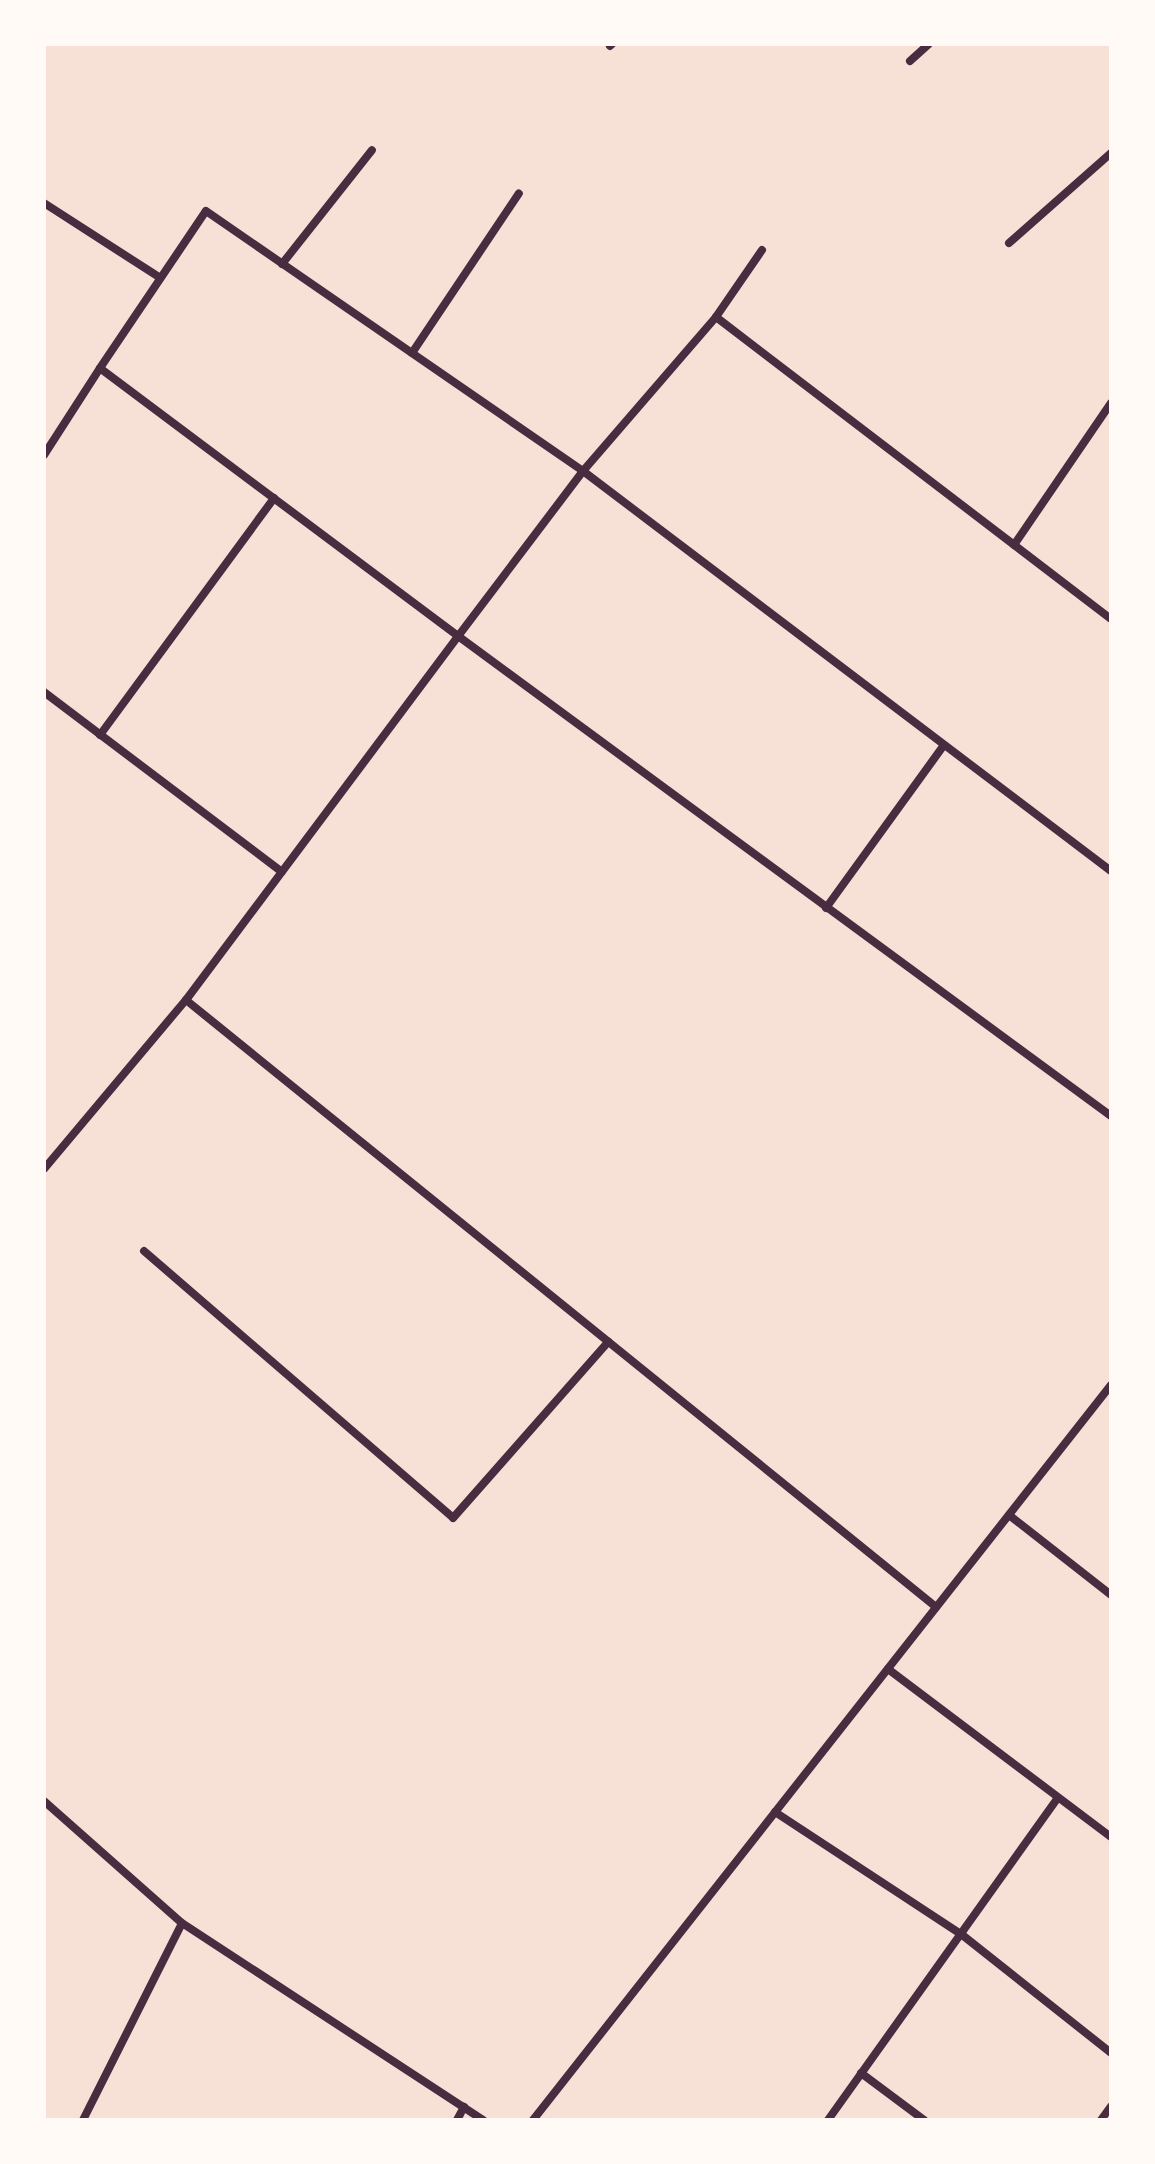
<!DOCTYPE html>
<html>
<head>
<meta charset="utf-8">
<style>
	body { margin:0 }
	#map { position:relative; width:1155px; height:2164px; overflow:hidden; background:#f7e1d7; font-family:Overpass,sans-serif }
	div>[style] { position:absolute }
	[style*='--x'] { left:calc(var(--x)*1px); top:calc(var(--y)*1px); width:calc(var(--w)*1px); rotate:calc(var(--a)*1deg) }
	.minor>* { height:8px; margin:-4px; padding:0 4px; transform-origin:4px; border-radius:4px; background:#4a2c40 }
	span { translate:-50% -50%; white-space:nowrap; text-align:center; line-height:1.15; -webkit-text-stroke:8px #fffaf5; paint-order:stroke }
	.frame { position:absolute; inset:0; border:46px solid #fffaf5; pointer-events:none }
</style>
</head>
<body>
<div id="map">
	<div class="minor">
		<i style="--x:610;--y:46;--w:3;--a:-45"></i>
		<i style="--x:910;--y:61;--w:25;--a:-42"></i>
		<i style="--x:44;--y:203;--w:137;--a:32.8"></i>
		<i style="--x:1009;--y:243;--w:136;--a:-41.4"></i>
		<i style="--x:762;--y:250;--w:81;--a:124.5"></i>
		<i style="--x:716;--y:317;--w:203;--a:130.8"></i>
		<i style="--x:583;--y:471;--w:207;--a:127.1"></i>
		<i style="--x:458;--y:636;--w:447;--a:-143.2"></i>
		<i style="--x:100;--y:368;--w:189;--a:-56"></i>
		<i style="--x:206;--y:211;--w:458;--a:34.6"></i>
		<i style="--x:583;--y:471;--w:662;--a:37.15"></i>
		<i style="--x:282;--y:264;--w:145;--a:-51.7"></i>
		<i style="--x:716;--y:317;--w:497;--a:37.4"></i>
		<i style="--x:412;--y:353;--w:192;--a:-56.2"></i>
		<i style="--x:44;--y:455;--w:103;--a:-57.2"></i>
		<i style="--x:1014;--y:545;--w:172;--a:-55.7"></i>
		<i style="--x:44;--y:692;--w:298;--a:37.1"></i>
		<i style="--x:100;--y:735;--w:294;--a:-53.7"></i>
		<i style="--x:826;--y:908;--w:201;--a:-54.1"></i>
		<i style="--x:186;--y:1000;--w:965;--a:38.98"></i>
		<i style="--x:44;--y:1169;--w:221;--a:-50"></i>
		<i style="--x:186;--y:1000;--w:454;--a:-53.2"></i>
		<i style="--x:458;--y:636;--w:810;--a:36.32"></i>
		<i style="--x:144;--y:1251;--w:408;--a:40.8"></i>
		<i style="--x:453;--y:1518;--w:235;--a:-48.6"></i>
		<i style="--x:1009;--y:1515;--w:130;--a:38.1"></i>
		<i style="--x:888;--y:1669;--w:279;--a:37"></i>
		<i style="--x:44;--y:1801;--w:184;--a:41.5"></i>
		<i style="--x:182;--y:1923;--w:360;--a:33.2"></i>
		<i style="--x:775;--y:1812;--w:222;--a:33.3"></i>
		<i style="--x:961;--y:1934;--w:191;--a:38.4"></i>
		<i style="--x:861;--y:2073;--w:79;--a:36.7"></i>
		<i style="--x:83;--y:2120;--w:220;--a:-63.3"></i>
		<i style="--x:457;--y:2120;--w:15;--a:-62"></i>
		<i style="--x:533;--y:2120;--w:935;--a:-51.82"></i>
		<i style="--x:828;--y:2120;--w:394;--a:-54.5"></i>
		<i style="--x:1101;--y:2120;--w:17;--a:-54"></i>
	</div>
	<div class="frame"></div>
</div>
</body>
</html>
